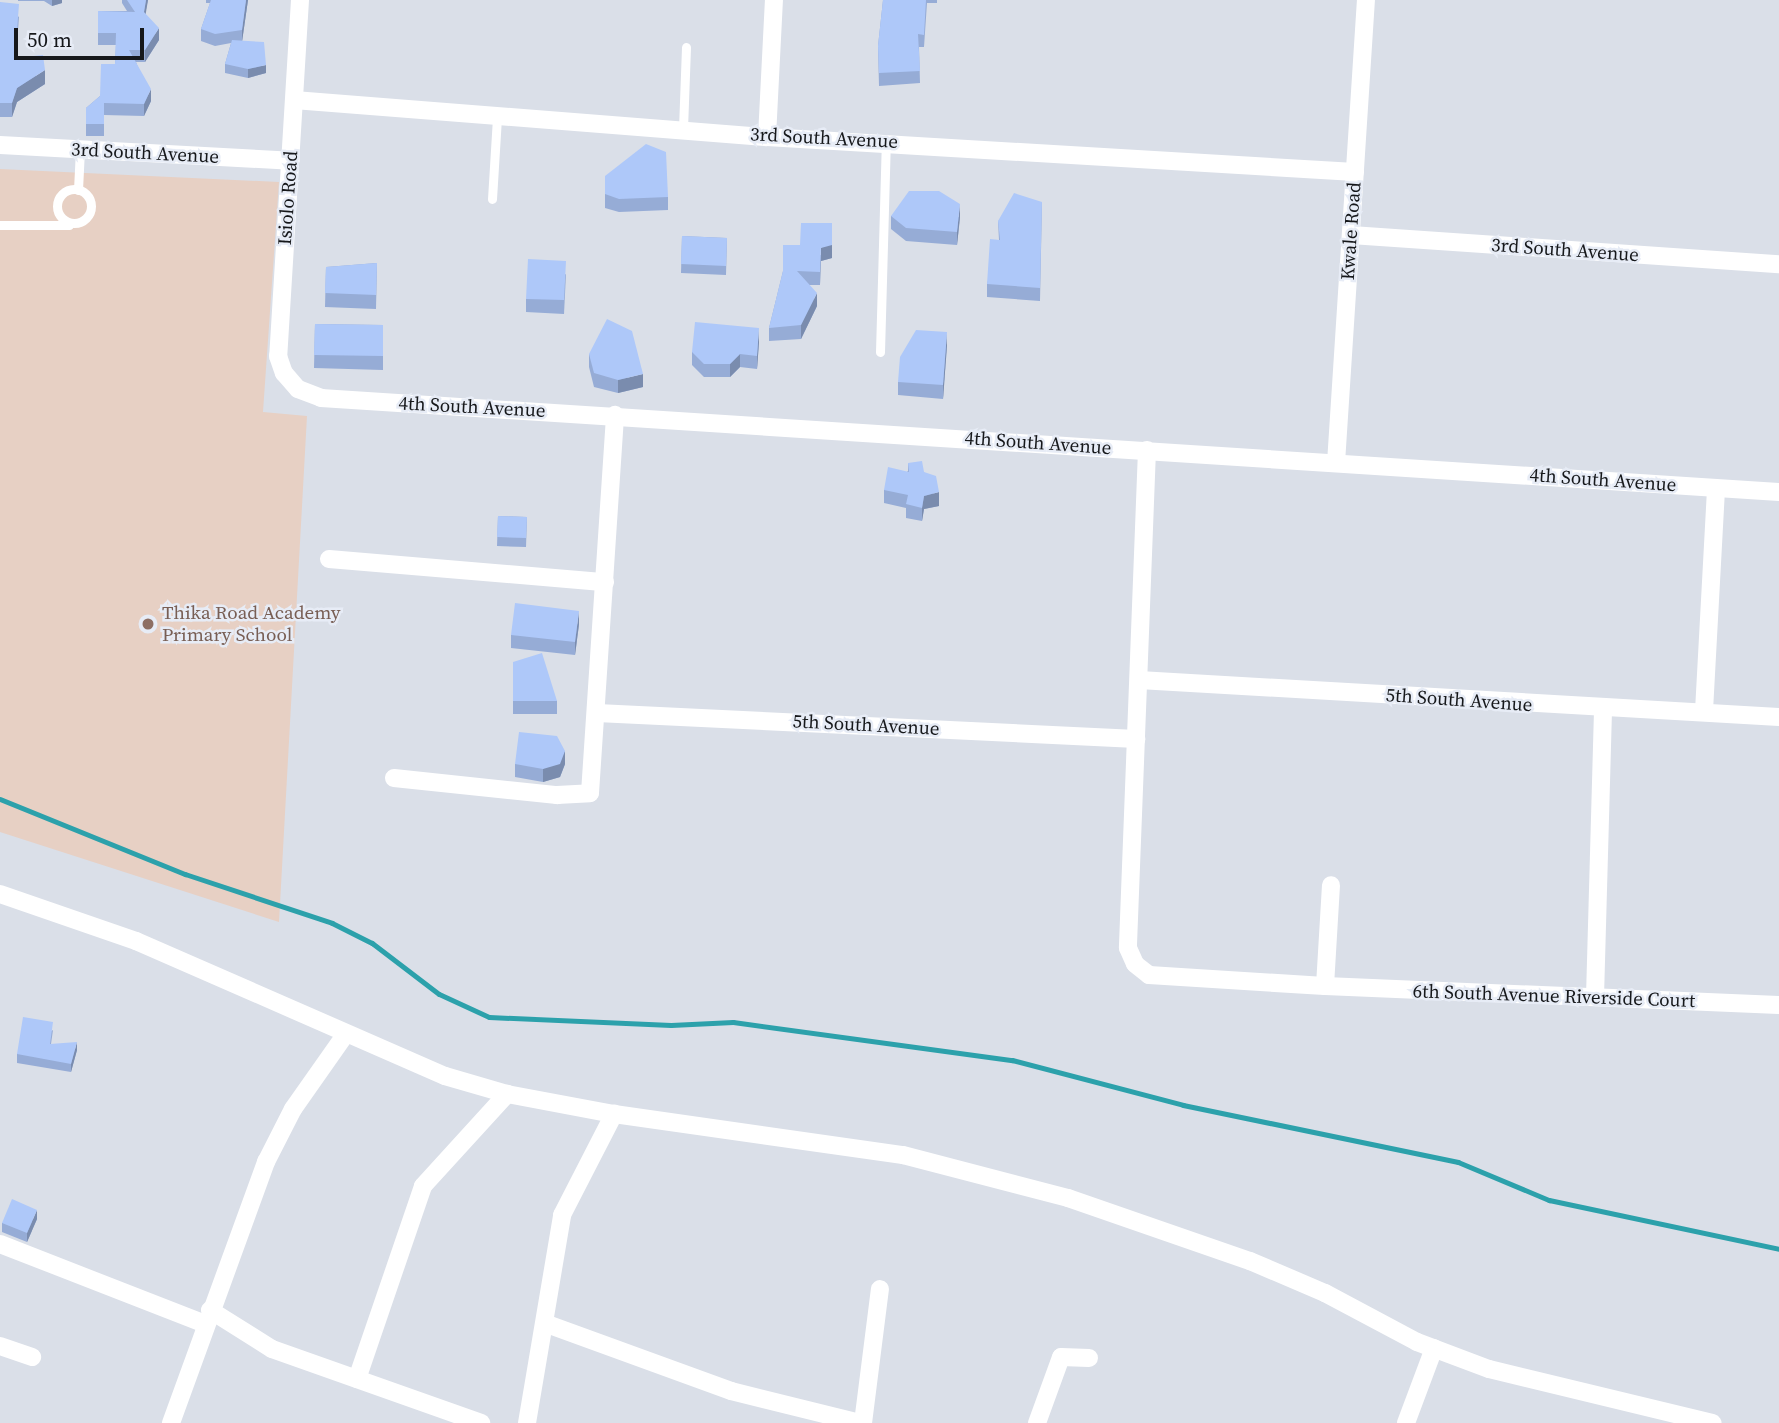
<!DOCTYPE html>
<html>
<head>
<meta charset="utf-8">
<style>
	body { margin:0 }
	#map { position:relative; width:1779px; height:1423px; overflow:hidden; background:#dadfe8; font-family:"Source Serif 4",serif }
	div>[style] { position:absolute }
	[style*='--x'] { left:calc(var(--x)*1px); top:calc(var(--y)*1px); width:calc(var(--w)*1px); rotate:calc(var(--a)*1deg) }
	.education>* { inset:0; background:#e7d0c4 }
	.stream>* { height:5px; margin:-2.5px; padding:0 2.5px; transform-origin:2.5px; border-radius:2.5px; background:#2ca1ab }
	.service>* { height:9px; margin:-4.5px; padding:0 4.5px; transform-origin:4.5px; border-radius:4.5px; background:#fff }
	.service>.ring { margin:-4.5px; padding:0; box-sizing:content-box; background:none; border:9px solid #fff; border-radius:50% }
	.minor>* { height:18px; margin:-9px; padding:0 9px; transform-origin:9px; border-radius:9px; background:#fff }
	.wall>* { inset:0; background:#96acd6 }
	.shaded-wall>* { inset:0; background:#7a8cae }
	.building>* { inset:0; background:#aec8f9 }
	.dots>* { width:19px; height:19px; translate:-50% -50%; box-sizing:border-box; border:4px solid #e7ecf6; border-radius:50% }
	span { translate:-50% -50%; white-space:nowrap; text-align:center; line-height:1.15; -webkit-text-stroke:5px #e7ecf6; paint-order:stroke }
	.street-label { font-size:19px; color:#16181b }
	.education-label { font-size:19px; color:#785e54 }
	.left { translate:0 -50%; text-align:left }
	.scale { position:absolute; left:14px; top:28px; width:130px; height:32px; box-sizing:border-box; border:4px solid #16181b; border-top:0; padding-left:9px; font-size:21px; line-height:24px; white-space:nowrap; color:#16181b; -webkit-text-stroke:5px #e7ecf6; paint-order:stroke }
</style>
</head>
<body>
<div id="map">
	<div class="education">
		<i style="clip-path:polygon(0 169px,279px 182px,263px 412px,307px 416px,279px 922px,0 832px)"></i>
	</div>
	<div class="stream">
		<i style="--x:0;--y:799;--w:200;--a:22.1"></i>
		<i style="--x:185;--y:874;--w:155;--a:18.4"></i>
		<i style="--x:332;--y:923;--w:45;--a:26.6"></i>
		<i style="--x:372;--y:943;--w:84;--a:37.3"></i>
		<i style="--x:439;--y:994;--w:55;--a:24.7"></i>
		<i style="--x:489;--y:1017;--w:182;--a:2.5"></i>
		<i style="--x:671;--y:1025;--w:62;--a:-2.8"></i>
		<i style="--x:733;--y:1022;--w:282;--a:7.8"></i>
		<i style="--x:1012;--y:1060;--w:177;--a:14.7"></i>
		<i style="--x:1183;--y:1105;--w:281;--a:11.7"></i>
		<i style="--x:1458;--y:1162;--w:99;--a:22.7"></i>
		<i style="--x:1549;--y:1200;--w:235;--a:12"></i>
	</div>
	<div class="service">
		<i style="--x:683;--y:129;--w:82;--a:-87.9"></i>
		<i class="ring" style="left:57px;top:189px;width:25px;height:25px"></i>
		<i style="--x:78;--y:190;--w:41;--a:-87.2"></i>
		<i style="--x:492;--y:199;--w:81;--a:-86.5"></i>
		<i style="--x:0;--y:225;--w:69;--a:0"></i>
		<i style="--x:880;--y:352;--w:209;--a:-88.4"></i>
	</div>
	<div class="minor">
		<i style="--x:300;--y:0;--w:357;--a:93.5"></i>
		<i style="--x:278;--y:356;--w:18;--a:71"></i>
		<i style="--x:284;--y:373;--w:21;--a:49"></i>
		<i style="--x:298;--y:389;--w:25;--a:21"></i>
		<i style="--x:321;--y:398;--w:1461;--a:3.69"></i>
		<i style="--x:294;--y:100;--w:474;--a:4.5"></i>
		<i style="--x:767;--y:137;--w:589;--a:3.41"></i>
		<i style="--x:767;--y:137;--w:137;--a:-87.1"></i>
		<i style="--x:0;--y:145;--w:291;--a:3.1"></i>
		<i style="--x:1351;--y:235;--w:429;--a:3.9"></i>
		<i style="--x:1147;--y:450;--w:498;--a:92.2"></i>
		<i style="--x:1128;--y:948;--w:17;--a:66"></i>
		<i style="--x:1135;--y:964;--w:18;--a:38"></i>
		<i style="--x:1149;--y:975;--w:176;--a:3.6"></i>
		<i style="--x:1325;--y:986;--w:454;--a:2.4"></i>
		<i style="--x:1336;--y:463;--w:464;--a:-86.3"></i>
		<i style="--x:329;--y:559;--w:277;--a:4.8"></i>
		<i style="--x:1139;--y:680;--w:641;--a:3.31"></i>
		<i style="--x:1704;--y:711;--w:223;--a:-86.9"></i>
		<i style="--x:597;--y:713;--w:540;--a:2.76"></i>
		<i style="--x:394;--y:778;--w:164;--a:6"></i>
		<i style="--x:557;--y:795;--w:33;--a:-3"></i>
		<i style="--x:590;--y:793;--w:379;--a:-86.2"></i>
		<i style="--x:0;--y:894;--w:144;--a:19.1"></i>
		<i style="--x:136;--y:941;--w:337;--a:23.6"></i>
		<i style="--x:445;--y:1076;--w:65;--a:16.2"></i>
		<i style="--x:507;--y:1094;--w:109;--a:10.6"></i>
		<i style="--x:614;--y:1114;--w:292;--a:8.1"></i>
		<i style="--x:903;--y:1155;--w:171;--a:14.6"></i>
		<i style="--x:1068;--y:1198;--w:193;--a:19.1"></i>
		<i style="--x:1250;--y:1261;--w:82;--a:23.1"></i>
		<i style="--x:1325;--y:1293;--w:104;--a:28"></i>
		<i style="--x:1417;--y:1342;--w:77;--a:20.6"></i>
		<i style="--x:1489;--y:1369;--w:230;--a:13.6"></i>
		<i style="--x:1325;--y:986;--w:101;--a:-86.6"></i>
		<i style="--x:1595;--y:997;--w:287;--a:-88.4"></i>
		<i style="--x:0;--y:1244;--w:220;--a:21.3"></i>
		<i style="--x:210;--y:1310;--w:73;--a:32.2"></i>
		<i style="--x:272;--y:1349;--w:222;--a:19.5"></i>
		<i style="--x:547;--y:1324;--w:196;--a:20"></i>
		<i style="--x:731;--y:1391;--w:133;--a:13.9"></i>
		<i style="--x:0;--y:1346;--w:34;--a:19"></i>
		<i style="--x:357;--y:1379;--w:204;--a:-71.1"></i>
		<i style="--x:423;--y:1186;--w:125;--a:-47.6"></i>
		<i style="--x:171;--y:1423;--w:278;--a:-70"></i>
		<i style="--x:266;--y:1162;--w:59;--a:-63"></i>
		<i style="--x:293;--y:1109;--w:90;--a:-54.9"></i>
		<i style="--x:527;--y:1423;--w:211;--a:-80.4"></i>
		<i style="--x:562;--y:1215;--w:114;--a:-62.8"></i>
		<i style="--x:863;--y:1423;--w:135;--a:-82.8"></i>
		<i style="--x:1037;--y:1423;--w:70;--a:-70"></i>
		<i style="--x:1061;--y:1357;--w:28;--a:2"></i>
		<i style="--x:1406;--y:1423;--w:80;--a:-69.5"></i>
	</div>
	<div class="wall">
		<i style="clip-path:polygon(18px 0,62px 0,62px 3px,52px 6px,44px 1px,18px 1px)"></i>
		<i style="clip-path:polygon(122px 0,148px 0,145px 14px,159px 40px,145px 62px,136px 62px,151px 101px,144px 116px,104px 115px,104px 136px,86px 136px,86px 108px,100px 96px,115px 64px,116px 45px,98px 45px,98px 11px,127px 11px,122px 3px)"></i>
		<i style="clip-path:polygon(206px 0,248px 0,242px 41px,266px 73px,248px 78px,225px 73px,225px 64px,231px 43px,215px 46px,201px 41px,201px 29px,210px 3px,206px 3px)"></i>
		<i style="clip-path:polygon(883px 0,937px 0,937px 3px,927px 3px,924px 47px,919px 47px,920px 83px,879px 86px,878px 46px)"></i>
		<i style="clip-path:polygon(0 2px,19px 17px,16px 58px,45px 84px,17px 102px,12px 117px,0 117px)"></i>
		<i style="clip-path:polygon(605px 176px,668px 197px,668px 210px,619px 212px,605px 208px)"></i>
		<i style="clip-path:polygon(1042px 202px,1040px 301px,987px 297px,987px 284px,999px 240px,998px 221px)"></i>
		<i style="clip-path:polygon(891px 216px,960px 217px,957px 245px,906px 241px,891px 229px)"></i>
		<i style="clip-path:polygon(682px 236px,727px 238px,726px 275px,681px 273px)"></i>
		<i style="clip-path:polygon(783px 245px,832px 258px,821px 261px,820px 285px,809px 285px,817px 306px,801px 339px,769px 341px,769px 328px,783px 271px)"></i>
		<i style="clip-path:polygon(377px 263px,376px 309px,325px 307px,326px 267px)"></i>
		<i style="clip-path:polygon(566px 274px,564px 314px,526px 312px,526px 299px)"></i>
		<i style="clip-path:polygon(315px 324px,383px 325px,383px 370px,314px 368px)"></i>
		<i style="clip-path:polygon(759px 342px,757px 369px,740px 367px,730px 377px,704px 377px,692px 365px,692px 352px)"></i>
		<i style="clip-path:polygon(947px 345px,943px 399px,898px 395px,898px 382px)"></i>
		<i style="clip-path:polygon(589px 354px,643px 387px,618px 393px,594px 387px,589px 367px)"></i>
		<i style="clip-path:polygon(908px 463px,924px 472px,939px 506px,924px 509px,922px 521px,906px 518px,906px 508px,884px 503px,884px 490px,908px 471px)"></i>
		<i style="clip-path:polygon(498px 516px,527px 517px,526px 547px,497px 546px)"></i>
		<i style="clip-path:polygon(579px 624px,575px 655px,511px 648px,511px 635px)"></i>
		<i style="clip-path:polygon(513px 662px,557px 701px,557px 714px,513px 714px)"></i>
		<i style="clip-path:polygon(515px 764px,565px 764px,560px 777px,543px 782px,515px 777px)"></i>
		<i style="clip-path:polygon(53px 1030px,51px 1044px,77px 1050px,71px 1072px,17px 1063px,17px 1054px)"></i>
		<i style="clip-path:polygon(37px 1219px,27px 1242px,2px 1232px,2px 1223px)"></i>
	</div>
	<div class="shaded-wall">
		<i style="clip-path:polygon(52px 0,62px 0,62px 3px,52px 6px)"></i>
		<i style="clip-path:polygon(146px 0,148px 0,144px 24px,144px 12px)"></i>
		<i style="clip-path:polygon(246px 0,248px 0,242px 42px,242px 30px)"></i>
		<i style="clip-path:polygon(159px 28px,159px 40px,145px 62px,145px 50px)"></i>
		<i style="clip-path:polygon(266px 65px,266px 73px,248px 78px,248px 69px)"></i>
		<i style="clip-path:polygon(45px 70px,45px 84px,17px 102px,12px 117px,12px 103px,17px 88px)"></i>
		<i style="clip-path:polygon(151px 89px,151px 101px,144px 116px,144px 104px)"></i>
		<i style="clip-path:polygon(960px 204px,960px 217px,957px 245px,957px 232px)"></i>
		<i style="clip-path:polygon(832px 236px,832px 258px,821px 261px,820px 285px,821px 248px)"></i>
		<i style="clip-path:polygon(817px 293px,817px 306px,801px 339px,801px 325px)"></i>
		<i style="clip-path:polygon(759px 328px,759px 342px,757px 369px,757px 356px)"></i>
		<i style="clip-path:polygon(947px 332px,947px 345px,943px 399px,943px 385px)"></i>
		<i style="clip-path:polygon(740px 354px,740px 367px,730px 377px,730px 364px)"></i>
		<i style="clip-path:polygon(643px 374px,643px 387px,618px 393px,618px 380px)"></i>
		<i style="clip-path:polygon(939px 492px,939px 506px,924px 509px,922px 521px,922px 508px,924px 496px)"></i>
		<i style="clip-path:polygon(579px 611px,579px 624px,575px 655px,575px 642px)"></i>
		<i style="clip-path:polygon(565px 751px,565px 764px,560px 777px,543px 782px,543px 769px)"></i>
		<i style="clip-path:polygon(77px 1042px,77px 1050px,71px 1072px,71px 1064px)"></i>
		<i style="clip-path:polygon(37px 1210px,37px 1219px,27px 1242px,27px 1233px)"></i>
	</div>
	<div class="building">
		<i style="clip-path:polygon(127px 0,146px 0,144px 12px,159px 28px,145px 50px,129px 50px,151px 89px,144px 104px,104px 103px,104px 124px,86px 124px,86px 108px,100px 96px,101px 64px,115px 64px,116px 33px,98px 33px,98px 11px,135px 12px)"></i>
		<i style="clip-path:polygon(211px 0,246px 0,242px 30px,215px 34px,201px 29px)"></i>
		<i style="clip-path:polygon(883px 0,926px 0,924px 35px,918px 34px,920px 71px,879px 73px,878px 46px)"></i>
		<i style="clip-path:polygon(0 2px,19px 4px,15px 58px,43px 55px,45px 70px,17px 88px,12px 103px,0 103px)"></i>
		<i style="clip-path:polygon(232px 40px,264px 42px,266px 65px,248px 69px,225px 64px)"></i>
		<i style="clip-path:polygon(646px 144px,666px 152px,668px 197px,619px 199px,605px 194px,605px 176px)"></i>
		<i style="clip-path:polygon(909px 191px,939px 191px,960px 204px,957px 232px,906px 228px,891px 216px)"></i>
		<i style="clip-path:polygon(1014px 193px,1042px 202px,1040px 288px,987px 284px,990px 239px,1000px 240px,998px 221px)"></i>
		<i style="clip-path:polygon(801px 223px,832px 223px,832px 245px,821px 248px,820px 272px,797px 271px,817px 293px,801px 325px,769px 328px,783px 271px,783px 245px,800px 245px)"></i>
		<i style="clip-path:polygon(682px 236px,727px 238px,726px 266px,681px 264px)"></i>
		<i style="clip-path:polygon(528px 259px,566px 261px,564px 300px,526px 299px)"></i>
		<i style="clip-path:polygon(377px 263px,376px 295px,325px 293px,326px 267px)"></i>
		<i style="clip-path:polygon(607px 319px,632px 331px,643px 374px,618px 380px,594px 373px,589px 354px)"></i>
		<i style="clip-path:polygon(695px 322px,759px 328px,757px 356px,740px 354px,730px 364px,704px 364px,692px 352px)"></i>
		<i style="clip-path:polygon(315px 324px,383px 325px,383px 356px,314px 355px)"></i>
		<i style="clip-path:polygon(916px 330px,947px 332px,943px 385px,898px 382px,900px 357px)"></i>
		<i style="clip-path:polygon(922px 461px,924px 472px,936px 476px,939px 492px,924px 496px,922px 508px,906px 504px,908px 495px,884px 490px,888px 467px,909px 472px,908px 463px)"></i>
		<i style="clip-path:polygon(498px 516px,527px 517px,526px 538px,497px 537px)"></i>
		<i style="clip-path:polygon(515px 603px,579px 611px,575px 642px,511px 635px)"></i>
		<i style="clip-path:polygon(542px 653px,557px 701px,513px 701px,513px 662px)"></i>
		<i style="clip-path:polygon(519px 732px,557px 736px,565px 751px,560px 764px,543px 769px,515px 764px)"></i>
		<i style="clip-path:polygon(23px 1017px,53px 1022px,50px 1044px,77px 1042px,71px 1064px,17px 1054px)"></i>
		<i style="clip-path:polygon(12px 1199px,37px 1210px,27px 1233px,2px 1223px)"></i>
	</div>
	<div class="dots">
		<i style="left:148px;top:624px;background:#8d6e63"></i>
	</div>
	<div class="street-label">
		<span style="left:824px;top:138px;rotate:3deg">3rd South Avenue</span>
		<span style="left:145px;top:153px;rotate:3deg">3rd South Avenue</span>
		<span style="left:288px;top:198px;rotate:-86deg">Isiolo Road</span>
		<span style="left:1351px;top:231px;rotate:-86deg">Kwale Road</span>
		<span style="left:1565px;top:250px;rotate:4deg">3rd South Avenue</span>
		<span style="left:472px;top:407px;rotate:3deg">4th South Avenue</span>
		<span style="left:1038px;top:443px;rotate:4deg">4th South Avenue</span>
		<span style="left:1603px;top:480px;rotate:4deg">4th South Avenue</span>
		<span style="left:1459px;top:700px;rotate:4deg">5th South Avenue</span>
		<span style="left:866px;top:725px;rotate:3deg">5th South Avenue</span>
		<span style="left:1554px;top:996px;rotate:2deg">6th South Avenue Riverside Court</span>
	</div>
	<div class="education-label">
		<span class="left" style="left:162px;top:624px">Thika Road Academy<br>Primary School</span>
	</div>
	<div class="scale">50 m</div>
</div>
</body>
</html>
